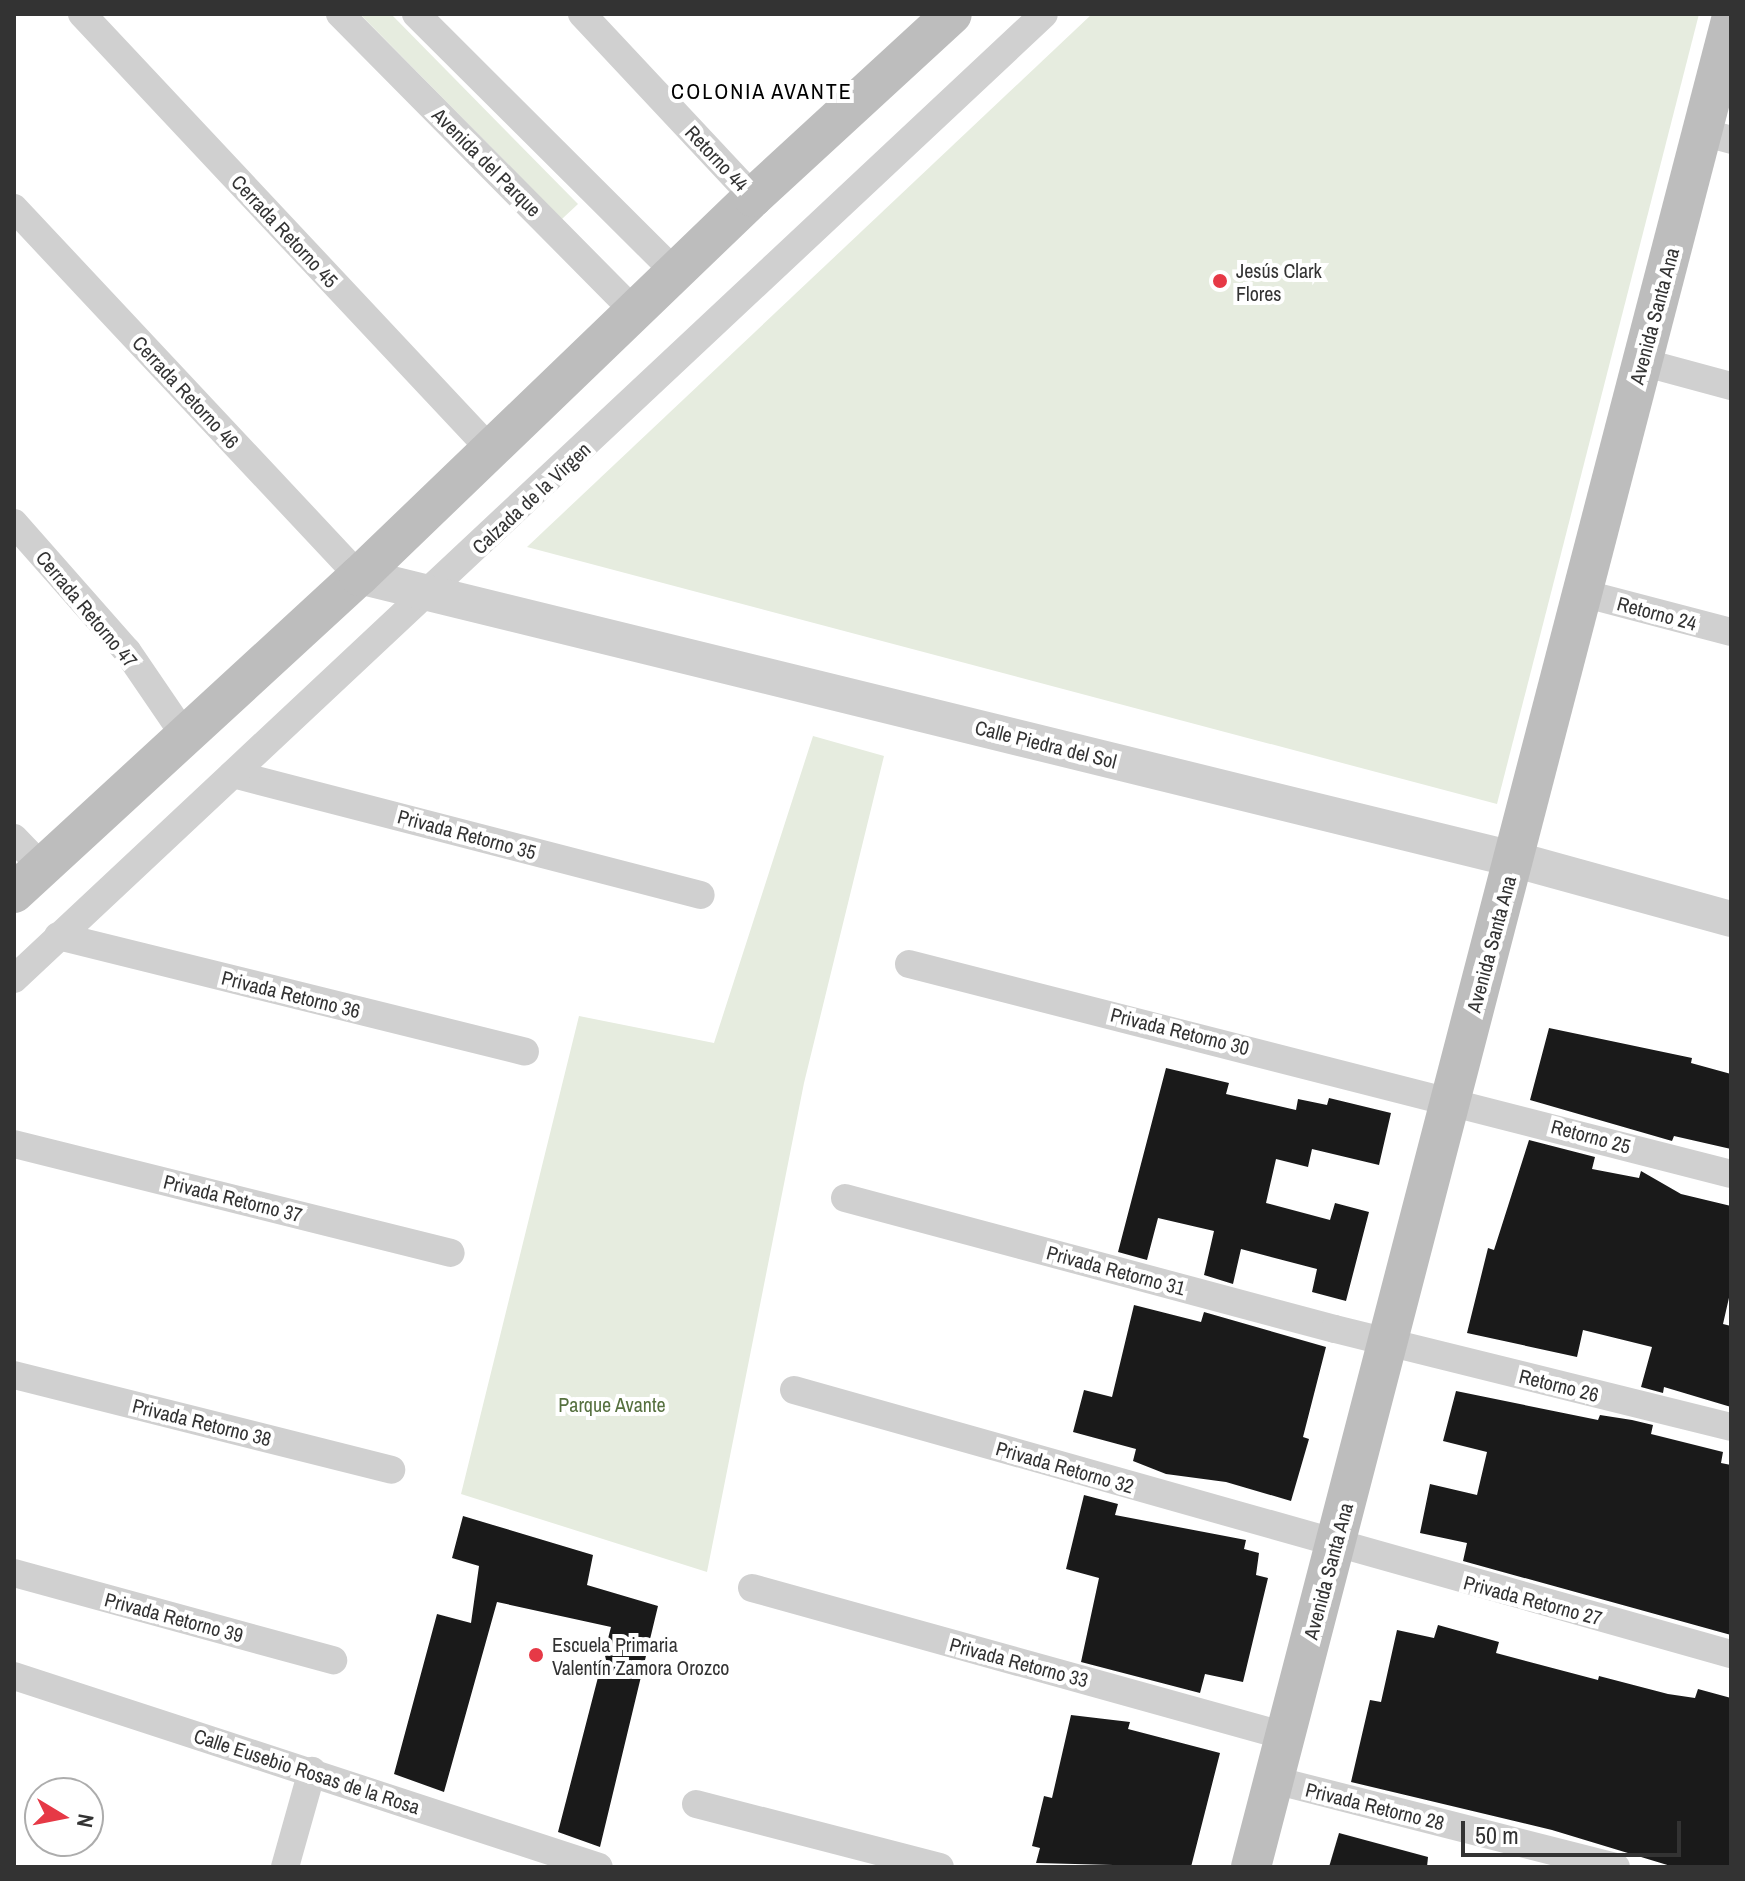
<!DOCTYPE html>
<html>
<head>
<meta charset="utf-8">
<style>
	body { margin:0 }
	#map { position:relative; width:1745px; height:1881px; overflow:hidden; background:#fff; font-family:"Archivo Narrow",sans-serif }
	div>[style] { position:absolute }
	[style*='--x'] { left:calc(var(--x)*1px); top:calc(var(--y)*1px); width:calc(var(--w)*1px); rotate:calc(var(--a)*1deg) }
	.green>* { inset:0; background:#e6ecdf }
	.building>* { inset:0; background:#1a1a1a }
	.minor>* { height:28px; margin:-14px; padding:0 14px; transform-origin:14px; border-radius:14px; background:#d0d0d0 }
	.tertiary>* { height:36px; margin:-18px; padding:0 18px; transform-origin:18px; border-radius:18px; background:#d0d0d0 }
	.secondary>* { height:40px; margin:-20px; padding:0 20px; transform-origin:20px; border-radius:20px; background:#bdbdbd }
	.dots>* { width:22px; height:22px; translate:-50% -50%; box-sizing:border-box; border:4px solid #fff; border-radius:50% }
	span { translate:-50% -50%; white-space:nowrap; text-align:center; line-height:1.15; -webkit-text-stroke:8px #fff; paint-order:stroke }
	.street-label { font-size:20px; color:#333 }
	.poi-label { font-size:20px; color:#333 }
	.left { translate:0 -50%; text-align:left }
	.park-label { font-size:20px; color:#56703f }
	.neighbourhood-label { font-size:22px; color:#000; letter-spacing:2px }
	.frame { position:absolute; inset:0; border:16px solid #333; pointer-events:none }
	.north { position:absolute; left:24px; top:1777px; width:80px; height:80px; box-sizing:border-box; background:#fff; border:2px solid #adadad; border-radius:50%; rotate:100deg; font-size:22px; font-weight:700; line-height:32px; text-align:center; color:#333 }
	.north::after { content:''; display:block; margin:auto; width:28px; height:36px; background:#e63946; clip-path:polygon(50% 0,100% 100%,50% 72%,0 100%) }
	.scale { position:absolute; left:1461px; top:1821px; width:220px; height:36px; box-sizing:border-box; border:4px solid #333; border-top:0; padding-left:10px; font-size:24px; line-height:28px; white-space:nowrap; color:#333; -webkit-text-stroke:6px #fff; paint-order:stroke }
</style>
</head>
<body>
<div id="map">
	<div class="green">
		<i style="clip-path:polygon(360px 14px,391px 14px,578px 204px,562px 219px)"></i>
		<i style="clip-path:polygon(1092px 14px,1699px 14px,1497px 804px,527px 547px)"></i>
		<i style="clip-path:polygon(813px 736px,884px 756px,804px 1083px,707px 1572px,461px 1494px,579px 1016px,714px 1043px)"></i>
	</div>
	<div class="building">
		<i style="clip-path:polygon(1549px 1028px,1692px 1058px,1691px 1063px,1731px 1074px,1731px 1149px,1674px 1136px,1672px 1141px,1530px 1100px)"></i>
		<i style="clip-path:polygon(1166px 1068px,1229px 1083px,1226px 1094px,1296px 1110px,1298px 1099px,1327px 1105px,1329px 1098px,1391px 1113px,1379px 1165px,1312px 1149px,1308px 1167px,1276px 1159px,1266px 1203px,1330px 1220px,1335px 1203px,1369px 1212px,1346px 1301px,1312px 1292px,1317px 1269px,1241px 1249px,1233px 1284px,1204px 1275px,1214px 1231px,1158px 1218px,1147px 1260px,1118px 1252px)"></i>
		<i style="clip-path:polygon(1529px 1140px,1595px 1157px,1592px 1169px,1639px 1178px,1641px 1171px,1681px 1194px,1731px 1206px,1731px 1289px,1723px 1324px,1731px 1326px,1731px 1407px,1664px 1387px,1663px 1393px,1641px 1387px,1652px 1347px,1583px 1330px,1577px 1357px,1467px 1333px,1488px 1248px,1494px 1250px)"></i>
		<i style="clip-path:polygon(1134px 1305px,1201px 1322px,1204px 1312px,1326px 1347px,1303px 1437px,1309px 1439px,1291px 1501px,1226px 1482px,1166px 1474px,1133px 1461px,1136px 1449px,1073px 1432px,1084px 1390px,1112px 1397px)"></i>
		<i style="clip-path:polygon(1456px 1391px,1598px 1420px,1600px 1415px,1632px 1420px,1653px 1425px,1651px 1434px,1723px 1452px,1721px 1463px,1731px 1465px,1731px 1635px,1463px 1561px,1467px 1543px,1420px 1533px,1430px 1484px,1477px 1495px,1487px 1452px,1443px 1441px)"></i>
		<i style="clip-path:polygon(1084px 1495px,1118px 1504px,1115px 1515px,1246px 1540px,1244px 1549px,1259px 1553px,1256px 1575px,1268px 1578px,1243px 1682px,1205px 1674px,1200px 1693px,1081px 1662px,1099px 1578px,1066px 1569px)"></i>
		<i style="clip-path:polygon(463px 1516px,593px 1555px,587px 1585px,658px 1606px,600px 1847px,558px 1832px,611px 1627px,497px 1602px,444px 1792px,394px 1774px,437px 1614px,471px 1623px,479px 1566px,452px 1558px)"></i>
		<i style="clip-path:polygon(1438px 1625px,1499px 1642px,1496px 1653px,1598px 1680px,1599px 1676px,1668px 1694px,1695px 1698px,1698px 1689px,1731px 1698px,1731px 1867px,1674px 1867px,1552px 1830px,1351px 1782px,1370px 1700px,1381px 1702px,1397px 1630px,1434px 1638px)"></i>
		<i style="clip-path:polygon(1071px 1715px,1130px 1722px,1128px 1729px,1220px 1753px,1191px 1867px,1036px 1863px,1040px 1848px,1032px 1846px,1044px 1796px,1052px 1798px)"></i>
		<i style="clip-path:polygon(1339px 1833px,1428px 1857px,1427px 1867px,1329px 1867px)"></i>
	</div>
	<div class="minor">
		<i style="--x:82;--y:14;--w:595;--a:46.84"></i>
		<i style="--x:340;--y:14;--w:418;--a:45.3"></i>
		<i style="--x:416;--y:14;--w:366;--a:44.9"></i>
		<i style="--x:582;--y:14;--w:250;--a:46.9"></i>
		<i style="--x:1702;--y:132;--w:30;--a:15"></i>
		<i style="--x:14;--y:208;--w:504;--a:46.85"></i>
		<i style="--x:1642;--y:362;--w:92;--a:15.1"></i>
		<i style="--x:14;--y:523;--w:171;--a:48.6"></i>
		<i style="--x:127;--y:651;--w:103;--a:55.7"></i>
		<i style="--x:1582;--y:593;--w:154;--a:14.7"></i>
		<i style="--x:233;--y:774;--w:483;--a:14.5"></i>
		<i style="--x:14;--y:838;--w:40;--a:46"></i>
		<i style="--x:58;--y:936;--w:481;--a:13.9"></i>
		<i style="--x:909;--y:964;--w:848;--a:14.33"></i>
		<i style="--x:14;--y:979;--w:1411;--a:-43.13"></i>
		<i style="--x:14;--y:1144;--w:450;--a:14"></i>
		<i style="--x:845;--y:1198;--w:507;--a:14.97"></i>
		<i style="--x:1335;--y:1329;--w:408;--a:13.9"></i>
		<i style="--x:14;--y:1375;--w:389;--a:14.1"></i>
		<i style="--x:794;--y:1390;--w:973;--a:15.74"></i>
		<i style="--x:14;--y:1573;--w:331;--a:15.3"></i>
		<i style="--x:752;--y:1588;--w:553;--a:15.52"></i>
		<i style="--x:14;--y:1676;--w:615;--a:18.08"></i>
		<i style="--x:1274;--y:1780;--w:353;--a:14.3"></i>
		<i style="--x:696;--y:1804;--w:252;--a:14.5"></i>
		<i style="--x:285;--y:1867;--w:100;--a:-74.3"></i>
	</div>
	<div class="tertiary">
		<i style="--x:359;--y:576;--w:1188;--a:13.78"></i>
		<i style="--x:1513;--y:859;--w:226;--a:15.4"></i>
	</div>
	<div class="secondary">
		<i style="--x:14;--y:893;--w:469;--a:-42.6"></i>
		<i style="--x:359;--y:576;--w:547;--a:-43.89"></i>
		<i style="--x:753;--y:197;--w:270;--a:-42.6"></i>
		<i style="--x:1251;--y:1867;--w:1908;--a:-75.43"></i>
	</div>
	<div class="dots">
		<i style="left:1220px;top:281px;background:#e63946"></i>
		<i style="left:536px;top:1655px;background:#e63946"></i>
	</div>
	<div class="street-label">
		<span style="left:717px;top:158px;rotate:47deg">Retorno 44</span>
		<span style="left:487px;top:162px;rotate:45deg">Avenida del Parque</span>
		<span style="left:285px;top:231px;rotate:47deg">Cerrada Retorno 45</span>
		<span style="left:1654px;top:316px;rotate:-75deg">Avenida Santa Ana</span>
		<span style="left:186px;top:392px;rotate:47deg">Cerrada Retorno 46</span>
		<span style="left:531px;top:498px;rotate:-43deg">Calzada de la Virgen</span>
		<span style="left:87px;top:609px;rotate:50deg">Cerrada Retorno 47</span>
		<span style="left:1657px;top:613px;rotate:15deg">Retorno 24</span>
		<span style="left:1046px;top:744px;rotate:14deg">Calle Piedra del Sol</span>
		<span style="left:467px;top:834px;rotate:15deg">Privada Retorno 35</span>
		<span style="left:1491px;top:944px;rotate:-75deg">Avenida Santa Ana</span>
		<span style="left:291px;top:994px;rotate:14deg">Privada Retorno 36</span>
		<span style="left:1180px;top:1031px;rotate:14deg">Privada Retorno 30</span>
		<span style="left:1591px;top:1136px;rotate:15deg">Retorno 25</span>
		<span style="left:233px;top:1198px;rotate:14deg">Privada Retorno 37</span>
		<span style="left:1116px;top:1270px;rotate:15deg">Privada Retorno 31</span>
		<span style="left:1559px;top:1385px;rotate:14deg">Retorno 26</span>
		<span style="left:202px;top:1422px;rotate:14deg">Privada Retorno 38</span>
		<span style="left:1065px;top:1467px;rotate:16deg">Privada Retorno 32</span>
		<span style="left:1328px;top:1571px;rotate:-75deg">Avenida Santa Ana</span>
		<span style="left:1533px;top:1600px;rotate:15deg">Privada Retorno 27</span>
		<span style="left:174px;top:1617px;rotate:15deg">Privada Retorno 39</span>
		<span style="left:1019px;top:1662px;rotate:15deg">Privada Retorno 33</span>
		<span style="left:307px;top:1771px;rotate:18deg">Calle Eusebio Rosas de la Rosa</span>
		<span style="left:1375px;top:1806px;rotate:14deg">Privada Retorno 28</span>
	</div>
	<div class="poi-label">
		<span class="left" style="left:1236px;top:282px">Jesús Clark<br>Flores</span>
		<span class="left" style="left:552px;top:1656px">Escuela Primaria<br>Valentín Zamora Orozco</span>
	</div>
	<div class="park-label">
		<span style="left:612px;top:1404px">Parque Avante</span>
	</div>
	<div class="neighbourhood-label">
		<span style="left:762px;top:92px">COLONIA AVANTE</span>
	</div>
	<div class="frame"></div>
	<div class="north">N</div>
	<div class="scale">50 m</div>
</div>
</body>
</html>
